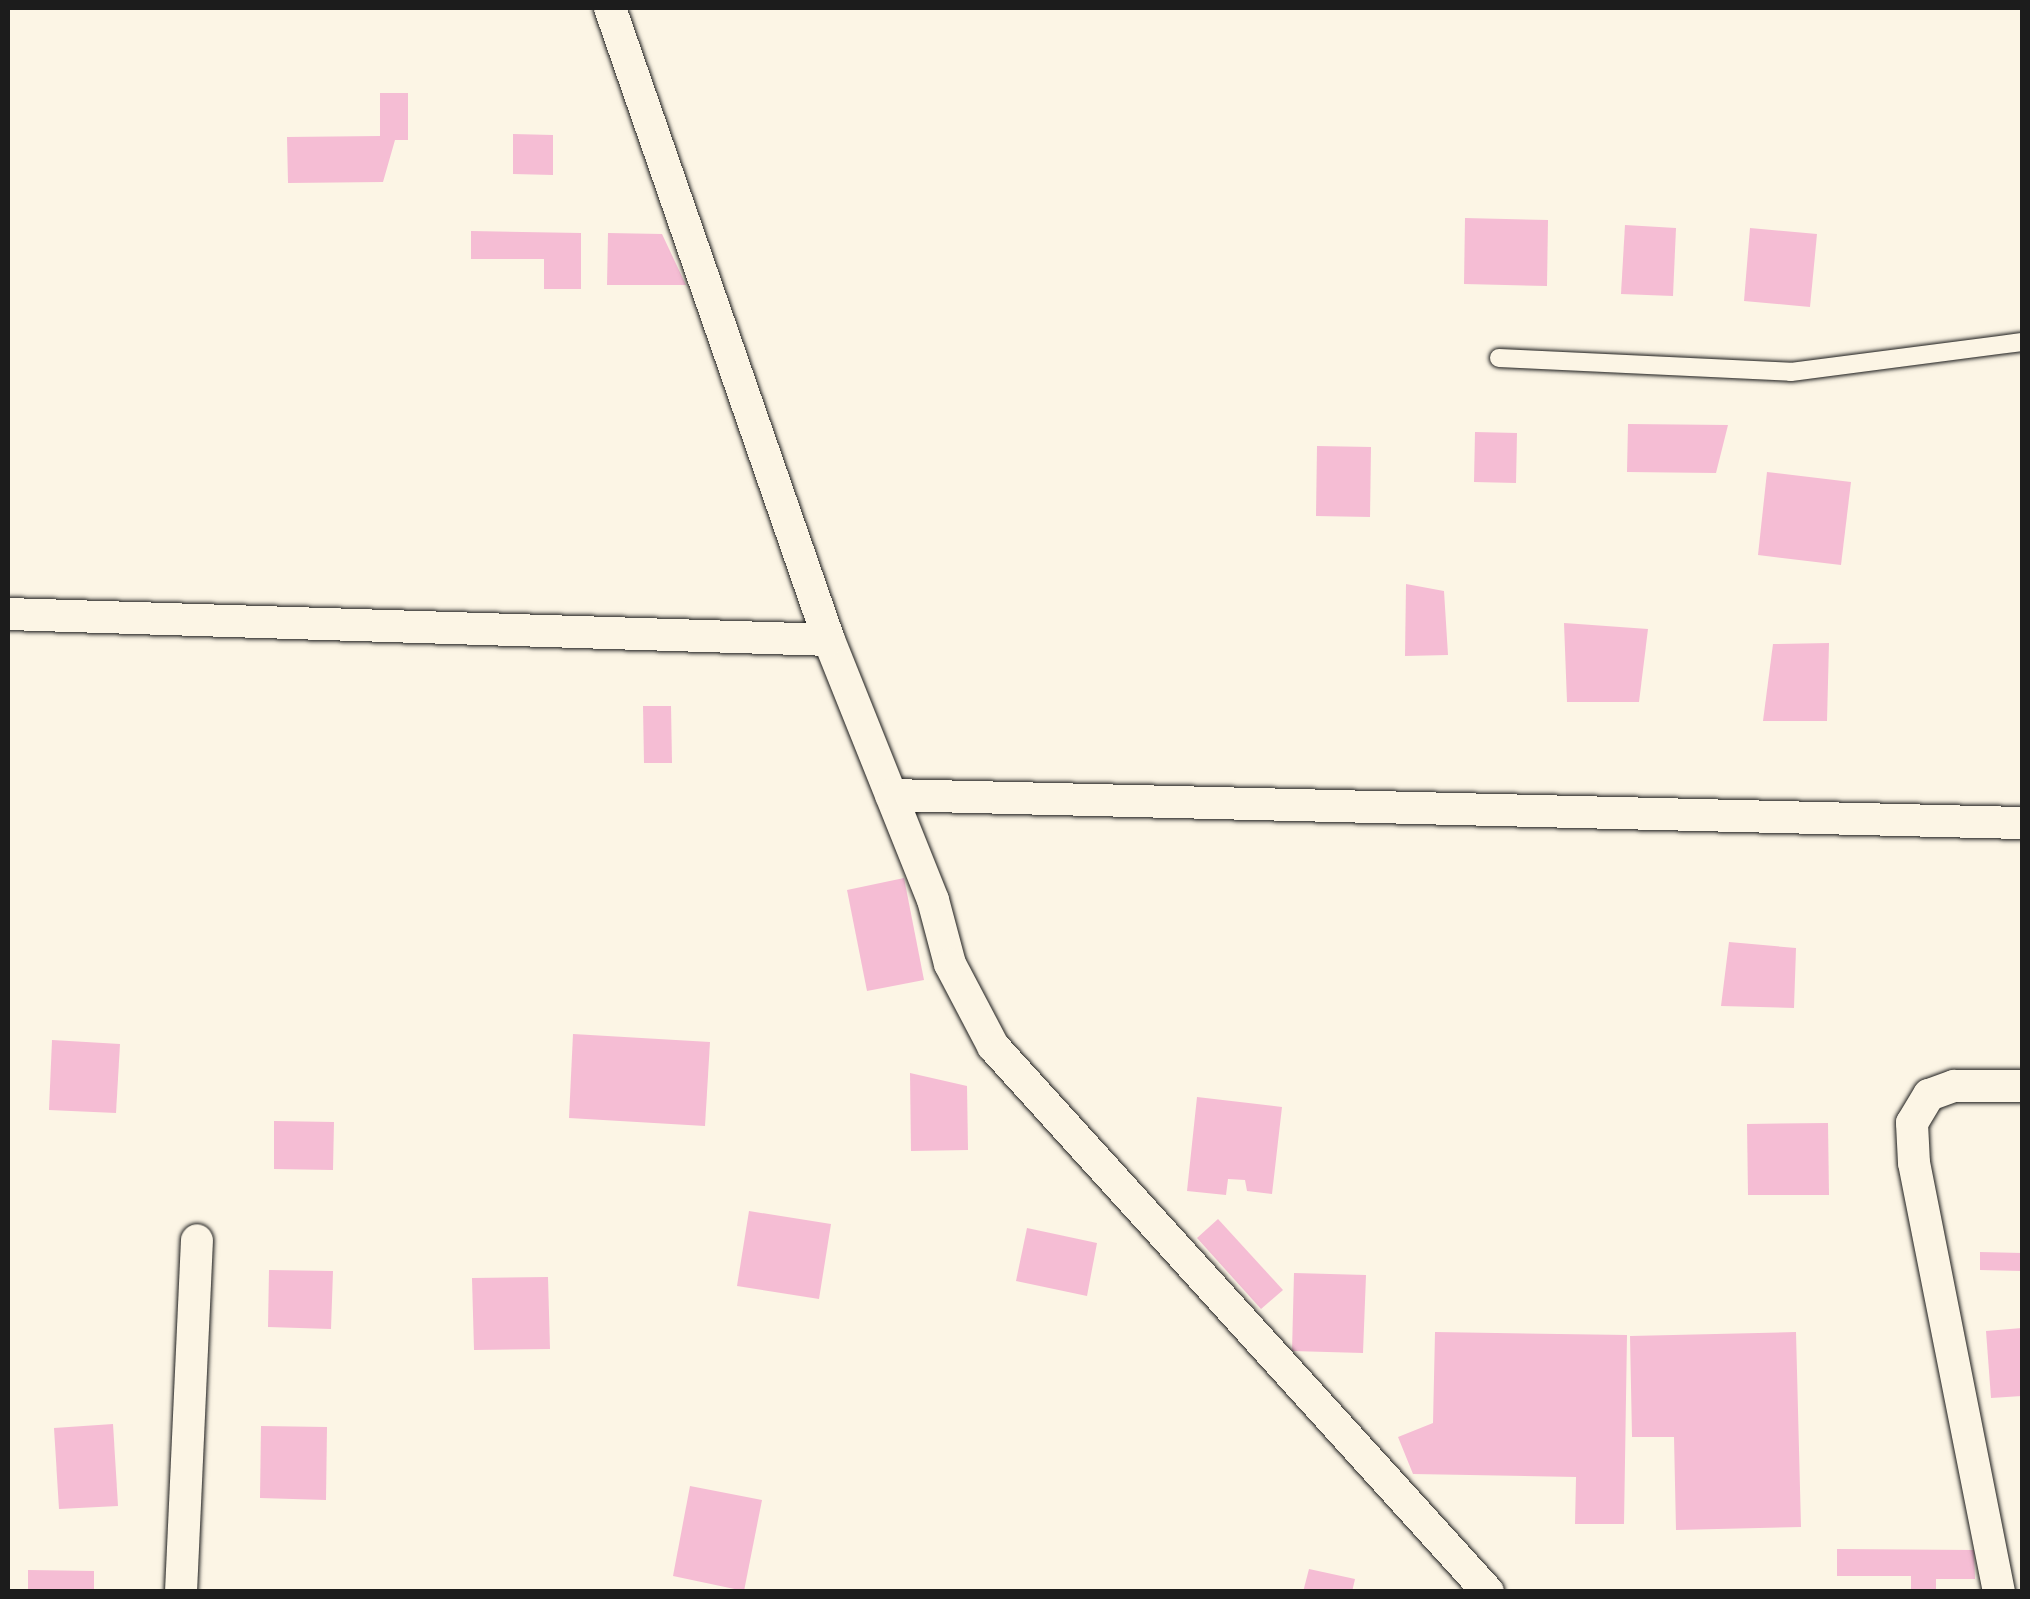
<!DOCTYPE html>
<html>
<head>
<meta charset="utf-8">
<style>
	body { margin:0 }
	#map { position:relative; width:2030px; height:1599px; overflow:hidden; background:#fcf5e5; font-family:Kalam,sans-serif }
	div>[style] { position:absolute }
	[style*='--x'] { left:calc(var(--x)*1px); top:calc(var(--y)*1px); width:calc(var(--w)*1px); rotate:calc(var(--a)*1deg) }
	.building>* { inset:0; background:#f5bdd4 }
	.roads { filter:drop-shadow(0 0 2px #1c1c1c) drop-shadow(0 0 2px #1c1c1c) }
	.service>* { height:18px; margin:-9px; padding:0 9px; transform-origin:9px; border-radius:9px; background:#fcf5e5 }
	.minor>* { height:32px; margin:-16px; padding:0 16px; transform-origin:16px; border-radius:16px; background:#fcf5e5 }
	span { translate:-50% -50%; white-space:nowrap; text-align:center; line-height:1.15; -webkit-text-stroke:8px #fcf5e5; paint-order:stroke }
	.frame { position:absolute; inset:0; border:10px solid #1c1c1c; pointer-events:none }
</style>
</head>
<body>
<div id="map">
	<div class="building">
		<i style="clip-path:polygon(380px 93px,408px 93px,408px 140px,395px 140px,383px 182px,288px 183px,287px 137px,380px 136px)"></i>
		<i style="clip-path:polygon(513px 134px,553px 135px,553px 175px,513px 174px)"></i>
		<i style="clip-path:polygon(1465px 218px,1548px 220px,1547px 286px,1464px 284px)"></i>
		<i style="clip-path:polygon(1625px 225px,1676px 228px,1673px 296px,1621px 294px)"></i>
		<i style="clip-path:polygon(1750px 228px,1817px 234px,1810px 307px,1744px 301px)"></i>
		<i style="clip-path:polygon(471px 231px,581px 233px,581px 289px,544px 289px,544px 259px,471px 259px)"></i>
		<i style="clip-path:polygon(608px 233px,662px 234px,686px 285px,607px 285px)"></i>
		<i style="clip-path:polygon(1628px 424px,1728px 425px,1716px 473px,1627px 472px)"></i>
		<i style="clip-path:polygon(1475px 432px,1517px 433px,1516px 483px,1474px 482px)"></i>
		<i style="clip-path:polygon(1317px 446px,1371px 447px,1370px 517px,1316px 516px)"></i>
		<i style="clip-path:polygon(1767px 472px,1851px 482px,1841px 565px,1758px 555px)"></i>
		<i style="clip-path:polygon(1406px 584px,1444px 591px,1448px 655px,1405px 656px)"></i>
		<i style="clip-path:polygon(1564px 623px,1648px 629px,1639px 702px,1567px 702px)"></i>
		<i style="clip-path:polygon(1829px 643px,1827px 721px,1763px 721px,1773px 644px)"></i>
		<i style="clip-path:polygon(643px 706px,671px 706px,672px 763px,644px 763px)"></i>
		<i style="clip-path:polygon(904px 878px,924px 980px,867px 991px,847px 890px)"></i>
		<i style="clip-path:polygon(1729px 942px,1796px 948px,1794px 1008px,1721px 1006px)"></i>
		<i style="clip-path:polygon(573px 1034px,710px 1042px,705px 1126px,569px 1118px)"></i>
		<i style="clip-path:polygon(52px 1040px,120px 1044px,116px 1113px,49px 1110px)"></i>
		<i style="clip-path:polygon(910px 1073px,967px 1086px,968px 1150px,911px 1151px)"></i>
		<i style="clip-path:polygon(1197px 1097px,1282px 1107px,1272px 1194px,1247px 1191px,1245px 1180px,1228px 1179px,1226px 1195px,1187px 1191px)"></i>
		<i style="clip-path:polygon(274px 1121px,334px 1122px,333px 1170px,274px 1169px)"></i>
		<i style="clip-path:polygon(1828px 1123px,1829px 1195px,1748px 1195px,1747px 1124px)"></i>
		<i style="clip-path:polygon(749px 1211px,831px 1224px,819px 1299px,737px 1286px)"></i>
		<i style="clip-path:polygon(1218px 1219px,1283px 1290px,1261px 1309px,1197px 1238px)"></i>
		<i style="clip-path:polygon(1027px 1228px,1097px 1243px,1087px 1296px,1016px 1281px)"></i>
		<i style="clip-path:polygon(1980px 1252px,2022px 1253px,2022px 1271px,1980px 1270px)"></i>
		<i style="clip-path:polygon(269px 1270px,333px 1271px,331px 1329px,268px 1327px)"></i>
		<i style="clip-path:polygon(1294px 1273px,1366px 1275px,1363px 1353px,1292px 1351px)"></i>
		<i style="clip-path:polygon(548px 1277px,550px 1349px,474px 1350px,472px 1278px)"></i>
		<i style="clip-path:polygon(2022px 1328px,2022px 1396px,1991px 1398px,1986px 1331px)"></i>
		<i style="clip-path:polygon(1435px 1332px,1627px 1335px,1624px 1524px,1575px 1524px,1576px 1477px,1413px 1474px,1398px 1437px,1433px 1423px)"></i>
		<i style="clip-path:polygon(1796px 1332px,1801px 1527px,1676px 1530px,1674px 1437px,1632px 1437px,1630px 1336px)"></i>
		<i style="clip-path:polygon(113px 1424px,118px 1506px,59px 1509px,54px 1428px)"></i>
		<i style="clip-path:polygon(261px 1426px,327px 1427px,326px 1500px,260px 1498px)"></i>
		<i style="clip-path:polygon(690px 1486px,762px 1500px,744px 1591px,673px 1576px)"></i>
		<i style="clip-path:polygon(1837px 1549px,1974px 1550px,1975px 1579px,1936px 1579px,1936px 1592px,1911px 1592px,1911px 1576px,1837px 1576px)"></i>
		<i style="clip-path:polygon(1309px 1569px,1355px 1579px,1352px 1592px,1303px 1592px)"></i>
		<i style="clip-path:polygon(28px 1570px,94px 1571px,94px 1592px,28px 1592px)"></i>
	</div>
	<div class="roads">
		<div class="service">
			<i style="--x:1499;--y:358;--w:292;--a:2.7"></i>
			<i style="--x:1791;--y:372;--w:233;--a:-7.4"></i>
		</div>
		<div class="minor">
			<i style="--x:610;--y:8;--w:669;--a:70.89"></i>
			<i style="--x:829;--y:640;--w:280;--a:68.2"></i>
			<i style="--x:933;--y:900;--w:66;--a:75.1"></i>
			<i style="--x:950;--y:964;--w:93;--a:62.3"></i>
			<i style="--x:993;--y:1046;--w:737;--a:47.8"></i>
			<i style="--x:8;--y:614;--w:821;--a:1.81"></i>
			<i style="--x:891;--y:795;--w:1131;--a:1.42"></i>
			<i style="--x:181;--y:1592;--w:352;--a:-87.4"></i>
			<i style="--x:1999;--y:1592;--w:437;--a:-101.2"></i>
			<i style="--x:1914;--y:1163;--w:40;--a:-92.9"></i>
			<i style="--x:1912;--y:1123;--w:33;--a:-59"></i>
			<i style="--x:1929;--y:1095;--w:27;--a:-20"></i>
			<i style="--x:1954;--y:1086;--w:68;--a:0"></i>
		</div>
	</div>
	<div class="frame"></div>
</div>
</body>
</html>
